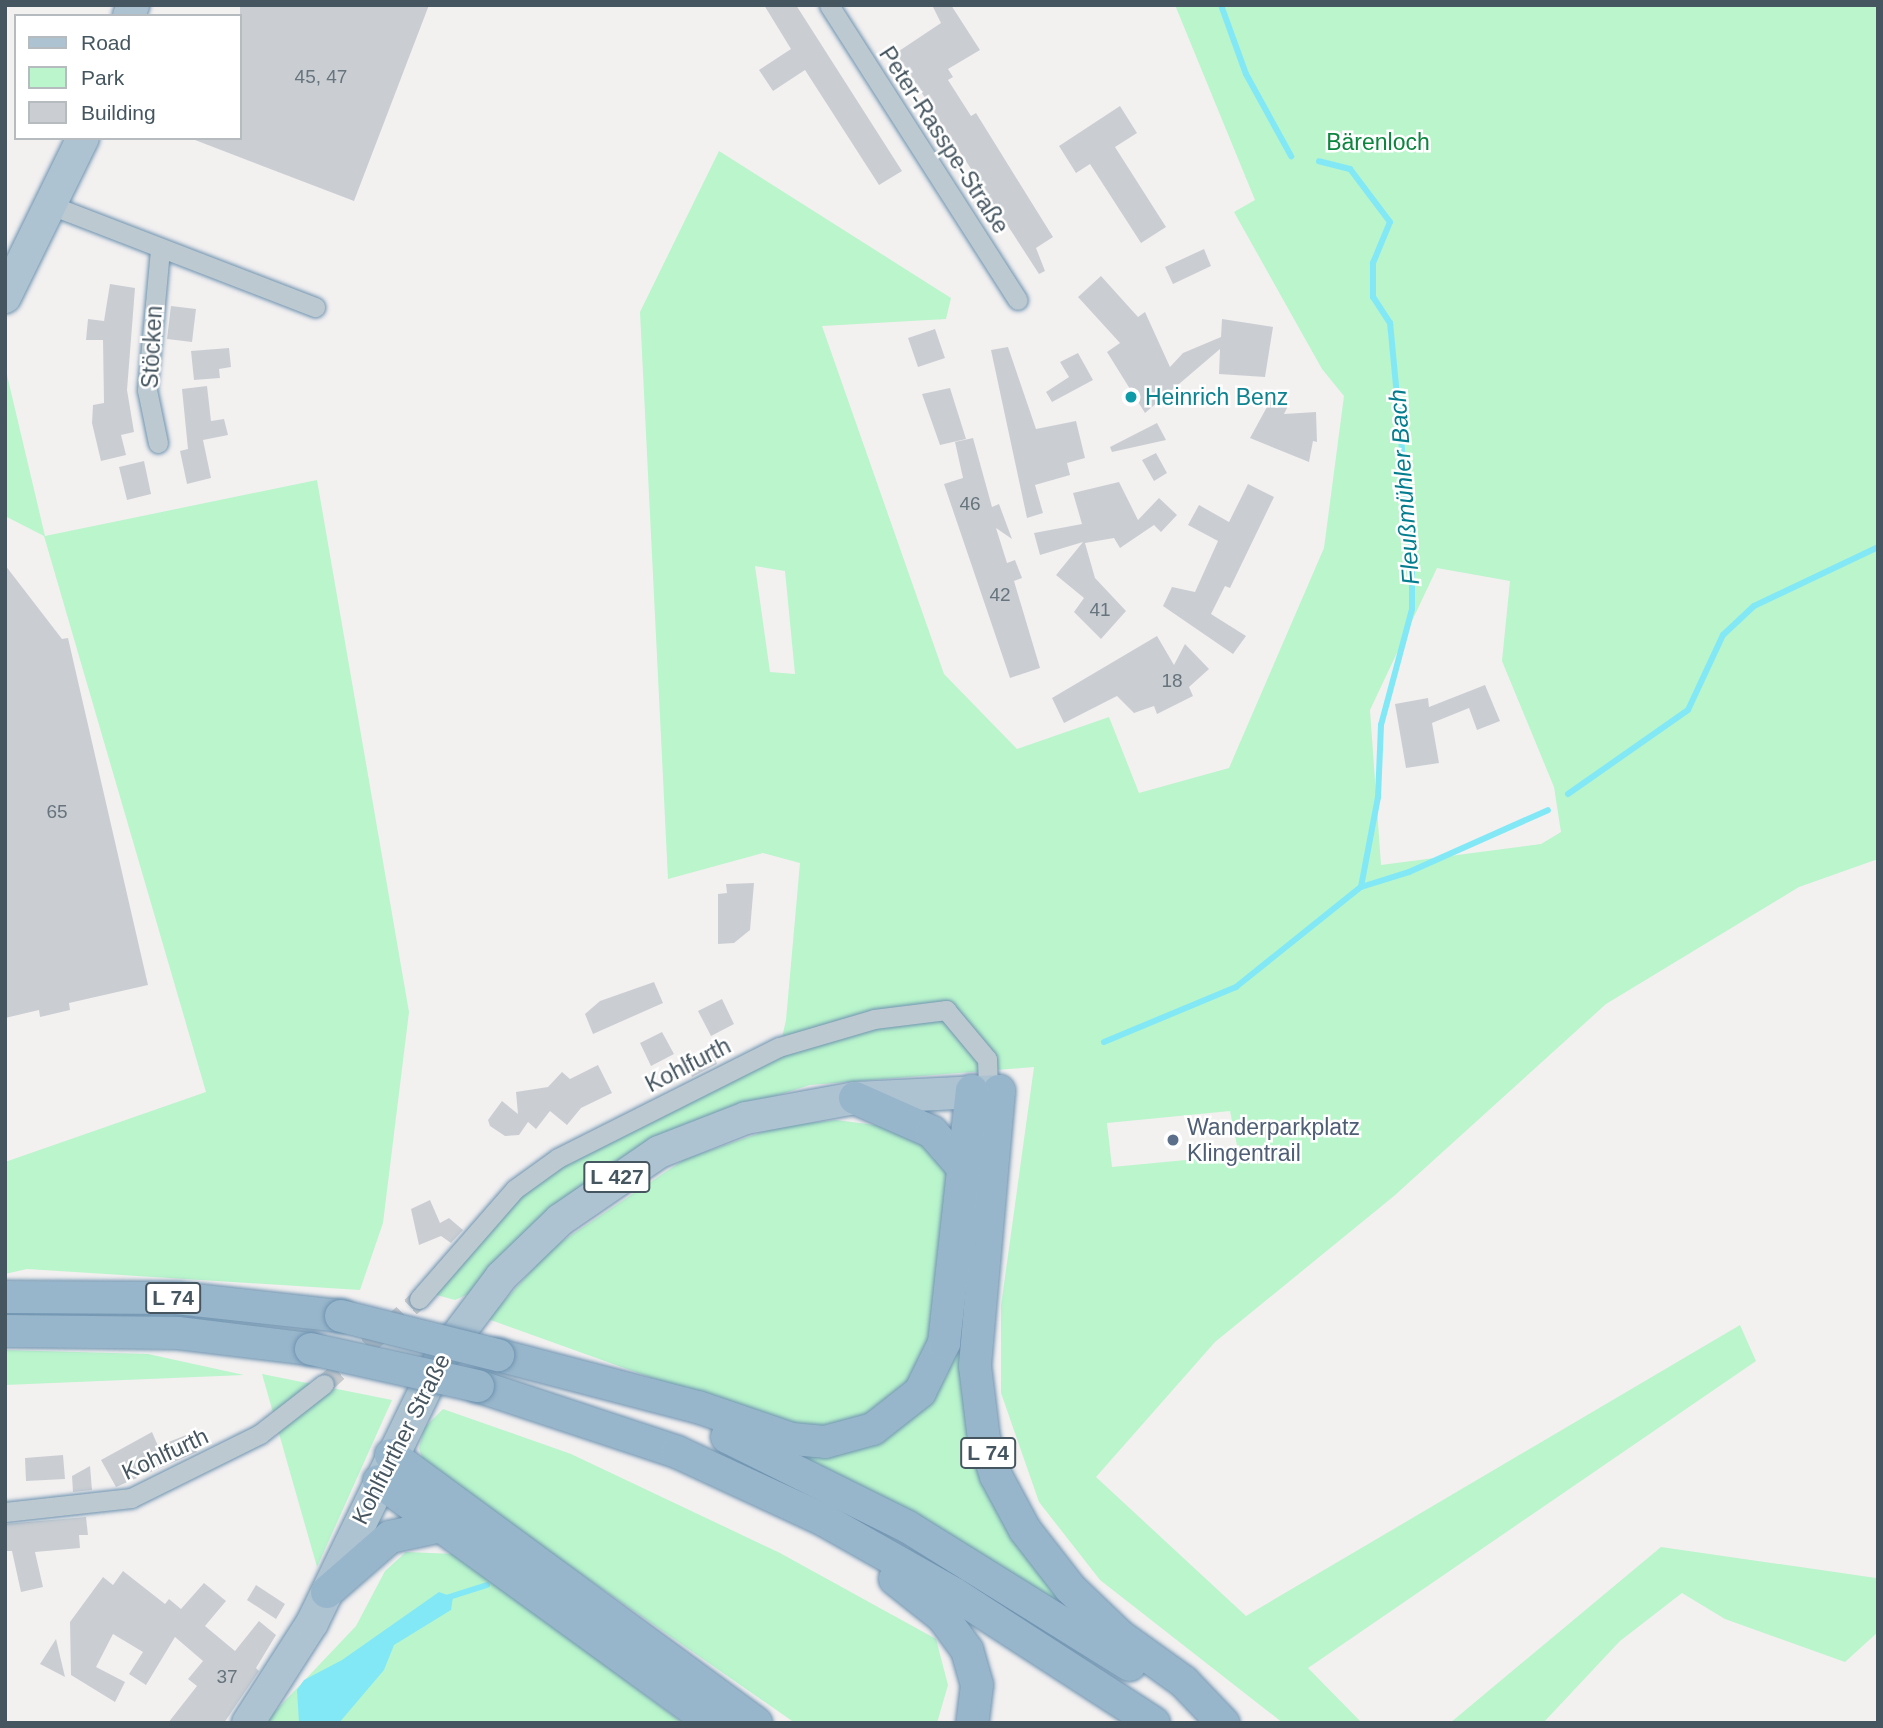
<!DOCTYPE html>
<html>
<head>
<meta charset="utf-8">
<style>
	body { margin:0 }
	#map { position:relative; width:1883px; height:1728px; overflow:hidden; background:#f3f0f0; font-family:Helvetica,sans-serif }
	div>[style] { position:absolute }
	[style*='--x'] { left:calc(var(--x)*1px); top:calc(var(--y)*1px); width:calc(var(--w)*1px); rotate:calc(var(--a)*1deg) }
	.green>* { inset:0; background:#baf5cc }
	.water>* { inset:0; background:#83e8f6 }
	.stream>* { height:6px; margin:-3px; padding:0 3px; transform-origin:3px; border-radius:3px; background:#83e8f6 }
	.building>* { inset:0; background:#caced3 }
	.minor-tunnel>* { height:19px; margin-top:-9.5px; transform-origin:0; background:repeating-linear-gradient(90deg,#c8cacc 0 19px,transparent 0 29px) }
	.roads { filter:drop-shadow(0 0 2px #6e93b0) drop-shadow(0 0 2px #6e93b0) }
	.minor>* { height:19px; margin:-9.5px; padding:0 9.5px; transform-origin:9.5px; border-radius:9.5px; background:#bcc9d1 }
	.primary>* { height:32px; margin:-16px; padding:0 16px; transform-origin:16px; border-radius:16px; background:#adc3d2 }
	.trunk>* { height:32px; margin:-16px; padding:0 16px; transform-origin:16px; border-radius:16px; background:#98b6cb }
	.bridges { filter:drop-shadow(0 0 2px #6e93b0) drop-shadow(0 0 2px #6e93b0) }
	.trunk-bridge>* { height:32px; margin:-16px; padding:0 16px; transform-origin:16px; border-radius:16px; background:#98b6cb }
	.dots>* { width:19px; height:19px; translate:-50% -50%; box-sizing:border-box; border:4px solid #fff; border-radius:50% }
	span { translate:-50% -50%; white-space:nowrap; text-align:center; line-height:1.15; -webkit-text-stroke:5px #fff; paint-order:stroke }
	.number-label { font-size:19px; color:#67747d }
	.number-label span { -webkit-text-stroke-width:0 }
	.shield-label span { padding:2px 5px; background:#fff; border:2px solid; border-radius:5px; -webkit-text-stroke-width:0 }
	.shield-label { font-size:21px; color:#465660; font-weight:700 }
	.street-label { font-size:23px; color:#465660 }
	.park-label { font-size:23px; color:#0c853f }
	.culture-label { font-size:23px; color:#0d838f }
	.left { translate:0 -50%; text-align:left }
	.service-label { font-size:23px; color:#4e5e75 }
	.water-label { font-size:24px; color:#047e8f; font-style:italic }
	.frame { position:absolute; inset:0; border:7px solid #465660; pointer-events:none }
	.legend { position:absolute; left:14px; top:14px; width:228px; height:126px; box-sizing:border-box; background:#fff; border:2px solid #b5bbbf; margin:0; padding:9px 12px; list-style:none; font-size:21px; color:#465660 }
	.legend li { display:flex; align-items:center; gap:14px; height:35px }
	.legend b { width:35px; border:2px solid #b5bbbf }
</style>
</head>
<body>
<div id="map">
	<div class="green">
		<i style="clip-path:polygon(evenodd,1175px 5px,1878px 5px,1878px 859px,1799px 887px,1606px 1004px,1394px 1196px,1215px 1342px,1096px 1477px,1246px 1616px,1740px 1325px,1756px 1361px,1308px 1668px,1362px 1723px,1283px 1723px,1100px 1580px,1039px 1502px,1001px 1393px,1001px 1306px,1034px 1067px,810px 1085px,716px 1115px,522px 1237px,468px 1294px,455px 1300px,433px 1294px,516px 1201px,563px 1164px,745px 1069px,777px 1060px,786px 1020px,800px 863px,763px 853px,668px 879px,640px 312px,719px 151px,951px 298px,946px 319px,822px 326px,944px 674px,1017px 749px,1109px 717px,1139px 793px,1229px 768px,1324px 548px,1344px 396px,1322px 369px,1234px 212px,1255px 200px,1175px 5px,755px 566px,785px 571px,795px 674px,770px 672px,755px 566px,1175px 5px,1437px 568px,1510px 581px,1502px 661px,1554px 787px,1561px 832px,1541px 844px,1381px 865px,1370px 710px,1437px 568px,1175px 5px,1230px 1111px,1239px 1155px,1112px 1167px,1107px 1123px,1230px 1111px)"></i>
		<i style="clip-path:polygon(7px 375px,45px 536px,317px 480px,409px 1012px,383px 1223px,360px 1290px,27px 1269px,5px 1274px,5px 1162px,206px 1092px,44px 536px,5px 516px)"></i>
		<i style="clip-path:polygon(836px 1120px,883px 1126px,933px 1149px,948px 1173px,929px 1345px,914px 1375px,873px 1415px,839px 1428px,791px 1428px,488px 1319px,552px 1248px,685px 1159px,780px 1126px)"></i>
		<i style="clip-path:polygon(978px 1120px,963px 1387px,966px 1423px,981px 1469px,1104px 1635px,762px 1440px,876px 1444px,927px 1405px,947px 1375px,960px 1327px)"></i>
		<i style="clip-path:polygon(5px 1350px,148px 1354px,244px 1375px,5px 1385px)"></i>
		<i style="clip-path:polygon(262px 1374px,392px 1400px,317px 1567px)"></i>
		<i style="clip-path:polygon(443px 1409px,571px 1454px,780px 1553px,936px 1639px,948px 1685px,937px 1723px,795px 1723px,424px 1465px,419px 1448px,424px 1428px)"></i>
		<i style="clip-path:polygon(1661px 1547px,1876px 1578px,1878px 1632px,1845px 1662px,1725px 1619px,1682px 1593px,1620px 1641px,1543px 1723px,1450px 1723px)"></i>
		<i style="clip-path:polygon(406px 1552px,456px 1554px,683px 1723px,264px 1723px,356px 1626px,385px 1571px)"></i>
	</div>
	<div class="water">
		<i style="clip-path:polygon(439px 1592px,453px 1597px,451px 1610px,394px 1645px,384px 1670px,339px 1723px,299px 1723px,297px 1690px,304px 1680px,342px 1660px)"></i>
	</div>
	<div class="stream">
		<i style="--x:1221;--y:5;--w:73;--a:70.1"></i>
		<i style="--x:1246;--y:74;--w:94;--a:61.2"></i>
		<i style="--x:1568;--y:794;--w:146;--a:-35"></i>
		<i style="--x:1688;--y:710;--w:83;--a:-65"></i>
		<i style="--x:1723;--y:635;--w:42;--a:-43.1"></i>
		<i style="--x:1754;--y:606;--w:137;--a:-25.4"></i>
		<i style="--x:1361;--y:887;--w:50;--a:-17.4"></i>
		<i style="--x:1409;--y:872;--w:152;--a:-24"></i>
		<i style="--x:1104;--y:1042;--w:143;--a:-22.6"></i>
		<i style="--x:1236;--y:987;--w:160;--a:-38.7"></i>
		<i style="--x:1361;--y:887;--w:92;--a:-79.3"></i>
		<i style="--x:1378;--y:797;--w:72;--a:-87.6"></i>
		<i style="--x:1381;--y:725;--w:120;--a:-75"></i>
		<i style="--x:1412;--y:609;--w:54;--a:-90"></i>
		<i style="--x:1412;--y:555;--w:233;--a:-95.4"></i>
		<i style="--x:1390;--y:323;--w:31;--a:-123"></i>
		<i style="--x:1373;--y:297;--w:34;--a:-90"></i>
		<i style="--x:1373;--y:263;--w:44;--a:-67.5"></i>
		<i style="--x:1390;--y:222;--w:66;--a:-127"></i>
		<i style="--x:1350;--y:169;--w:32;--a:-166"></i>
		<i style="--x:446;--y:1598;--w:43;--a:-17.6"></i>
	</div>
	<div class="building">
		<i style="clip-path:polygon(240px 5px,429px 5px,354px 201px,195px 140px,240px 138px)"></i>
		<i style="clip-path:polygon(764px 5px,796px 5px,902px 171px,879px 185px,805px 70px,773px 91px,759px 70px,791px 49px)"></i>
		<i style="clip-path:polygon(932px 5px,951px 5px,980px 50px,948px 69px,953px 77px,948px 80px,971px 116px,976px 113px,1053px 237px,1036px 248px,1045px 271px,1039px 274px,896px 53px,941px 23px)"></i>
		<i style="clip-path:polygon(1120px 106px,1137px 133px,1115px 147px,1166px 227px,1141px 243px,1090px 164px,1076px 173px,1059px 146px)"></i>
		<i style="clip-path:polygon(1204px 249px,1211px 266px,1173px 284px,1165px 267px)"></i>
		<i style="clip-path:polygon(1101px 276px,1138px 317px,1145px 312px,1170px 367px,1183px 353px,1221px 337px,1222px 319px,1273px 327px,1265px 377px,1219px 374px,1220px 349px,1145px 413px,1107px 352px,1120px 343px,1078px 297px)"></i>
		<i style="clip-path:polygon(110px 284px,135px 288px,127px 390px,134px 432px,121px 435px,126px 455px,101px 461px,92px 423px,93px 405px,104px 403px,103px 340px,86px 340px,88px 319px,104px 321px)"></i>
		<i style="clip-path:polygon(171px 306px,196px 309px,192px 342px,167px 339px)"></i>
		<i style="clip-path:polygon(935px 329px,945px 358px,918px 367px,908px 338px)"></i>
		<i style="clip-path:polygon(1008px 347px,1036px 429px,1076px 421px,1085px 458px,1067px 463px,1070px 475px,1035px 485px,1043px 513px,1027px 518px,991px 350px)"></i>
		<i style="clip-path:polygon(229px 348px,231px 367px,219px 369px,220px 378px,194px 380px,191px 351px)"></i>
		<i style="clip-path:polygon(1078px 353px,1093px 380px,1052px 402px,1046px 392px,1069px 377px,1060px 362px)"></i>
		<i style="clip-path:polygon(207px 386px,211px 421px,224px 419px,228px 435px,203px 440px,211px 478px,187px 484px,180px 451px,188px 449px,182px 389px)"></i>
		<i style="clip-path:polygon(950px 388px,966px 439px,940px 445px,922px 394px)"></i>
		<i style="clip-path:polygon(1273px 396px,1289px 404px,1284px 414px,1316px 412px,1317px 442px,1313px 441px,1309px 462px,1250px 438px)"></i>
		<i style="clip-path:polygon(1157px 423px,1166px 440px,1112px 452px,1110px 447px)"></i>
		<i style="clip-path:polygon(973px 438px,992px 507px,999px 504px,1012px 539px,996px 528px,1007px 563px,1015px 560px,1022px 578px,1014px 581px,1040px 668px,1010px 678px,944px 484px,963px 478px,955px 442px)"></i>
		<i style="clip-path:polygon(1156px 453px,1167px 473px,1154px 481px,1142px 460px)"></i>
		<i style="clip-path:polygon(144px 461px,151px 494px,127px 500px,119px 467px)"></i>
		<i style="clip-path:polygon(1119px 482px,1138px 520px,1159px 498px,1177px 515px,1161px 532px,1154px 525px,1120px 548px,1114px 538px,1085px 543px,1095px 578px,1126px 611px,1101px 639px,1074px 612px,1084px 598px,1056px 575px,1083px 542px,1040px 555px,1034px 533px,1082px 524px,1073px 493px)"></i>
		<i style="clip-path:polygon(1248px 484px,1274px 497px,1230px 588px,1225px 586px,1211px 614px,1246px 636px,1233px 654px,1163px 606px,1172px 587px,1195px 592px,1218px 541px,1188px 525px,1199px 505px,1229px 522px)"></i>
		<i style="clip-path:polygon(5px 565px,62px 639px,68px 638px,148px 985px,69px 1003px,70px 1010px,40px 1017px,39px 1010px,5px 1018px)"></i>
		<i style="clip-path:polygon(1157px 636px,1174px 665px,1185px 644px,1209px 669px,1189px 687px,1193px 696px,1157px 714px,1154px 706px,1134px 713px,1117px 696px,1064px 723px,1052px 698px)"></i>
		<i style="clip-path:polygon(1485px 685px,1500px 721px,1477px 730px,1469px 708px,1432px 723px,1439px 763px,1406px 768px,1395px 704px,1428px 698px,1429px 707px)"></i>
		<i style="clip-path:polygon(754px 883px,750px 930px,734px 943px,718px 944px,718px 894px,727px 893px,726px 884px)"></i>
		<i style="clip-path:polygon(654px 982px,663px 1003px,593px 1034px,585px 1014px,600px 1001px)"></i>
		<i style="clip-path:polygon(722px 999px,734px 1024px,711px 1036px,698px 1011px)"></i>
		<i style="clip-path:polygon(662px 1032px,674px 1054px,651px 1066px,640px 1043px)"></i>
		<i style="clip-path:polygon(712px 1051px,717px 1064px,692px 1077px,686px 1063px)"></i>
		<i style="clip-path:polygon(598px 1065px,612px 1093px,581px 1108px,567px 1125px,550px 1111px,536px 1129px,528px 1122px,519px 1135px,505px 1136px,490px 1126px,488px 1120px,502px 1101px,518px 1114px,516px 1092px,548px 1087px,562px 1072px,570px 1079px)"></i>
		<i style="clip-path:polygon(430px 1200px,440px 1223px,449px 1218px,463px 1230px,451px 1243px,441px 1236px,419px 1245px,411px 1209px)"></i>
		<i style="clip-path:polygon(152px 1432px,158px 1446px,189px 1434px,197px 1452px,116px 1487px,101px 1460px)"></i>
		<i style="clip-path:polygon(63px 1455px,65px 1479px,26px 1481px,25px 1458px)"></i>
		<i style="clip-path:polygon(90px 1466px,92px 1490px,73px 1492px,72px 1476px)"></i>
		<i style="clip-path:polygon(86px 1517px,88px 1535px,79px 1535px,80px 1548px,35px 1552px,43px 1587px,21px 1592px,12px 1551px,5px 1551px,5px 1524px)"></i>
		<i style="clip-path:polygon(123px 1571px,165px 1604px,169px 1599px,181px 1609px,204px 1583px,226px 1601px,205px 1626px,235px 1651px,259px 1621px,276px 1635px,256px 1668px,259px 1671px,224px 1723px,168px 1723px,197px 1686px,188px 1679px,203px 1661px,175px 1637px,146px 1685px,129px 1674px,143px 1652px,113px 1634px,96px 1667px,125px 1682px,115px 1702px,71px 1675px,70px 1622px,103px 1577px,113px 1585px)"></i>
		<i style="clip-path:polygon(256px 1585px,285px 1604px,276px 1619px,247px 1600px)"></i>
		<i style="clip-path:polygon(56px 1639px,65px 1677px,40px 1664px)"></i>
	</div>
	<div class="minor-tunnel">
		<i style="--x:324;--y:1384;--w:127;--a:-41.8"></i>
	</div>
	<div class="roads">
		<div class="minor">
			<i style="--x:829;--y:5;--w:350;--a:57.4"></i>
			<i style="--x:53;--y:206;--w:281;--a:21.1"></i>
			<i style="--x:158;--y:443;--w:54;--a:-101.7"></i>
			<i style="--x:147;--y:390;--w:141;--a:-84.7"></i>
			<i style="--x:419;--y:1299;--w:146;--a:-48.9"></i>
			<i style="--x:515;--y:1189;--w:53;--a:-35.8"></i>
			<i style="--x:558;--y:1158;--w:247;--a:-26.7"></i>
			<i style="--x:779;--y:1047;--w:99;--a:-16.4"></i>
			<i style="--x:874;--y:1019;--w:73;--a:-7.1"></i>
			<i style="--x:946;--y:1010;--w:64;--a:50.1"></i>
			<i style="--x:987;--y:1059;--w:32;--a:88"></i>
			<i style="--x:5;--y:1512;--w:127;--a:-6.3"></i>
			<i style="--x:131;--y:1498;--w:144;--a:-26.4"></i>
			<i style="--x:260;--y:1434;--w:81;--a:-38"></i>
		</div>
		<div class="primary">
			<i style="--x:129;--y:16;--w:12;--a:-70"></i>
			<i style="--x:5;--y:297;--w:177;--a:-63.9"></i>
			<i style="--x:248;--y:1723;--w:119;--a:-57.4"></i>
			<i style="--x:312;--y:1623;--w:296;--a:-64.1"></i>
			<i style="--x:441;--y:1357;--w:100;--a:-53.1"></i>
			<i style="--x:501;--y:1277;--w:82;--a:-44"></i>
			<i style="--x:560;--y:1220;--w:120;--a:-34.5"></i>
			<i style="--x:659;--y:1152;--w:93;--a:-21.3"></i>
			<i style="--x:746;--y:1118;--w:111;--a:-10.4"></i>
			<i style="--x:855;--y:1098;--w:144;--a:-2.8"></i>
		</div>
		<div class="trunk">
			<i style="--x:999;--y:1091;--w:276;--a:95"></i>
			<i style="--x:975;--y:1366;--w:74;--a:83"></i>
			<i style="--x:984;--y:1439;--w:39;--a:72"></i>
			<i style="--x:996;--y:1476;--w:61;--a:61.8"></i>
			<i style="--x:1025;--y:1530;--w:73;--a:52.2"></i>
			<i style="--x:1070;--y:1588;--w:69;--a:43.8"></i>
			<i style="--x:1120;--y:1636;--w:79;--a:35.7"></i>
			<i style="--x:1184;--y:1682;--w:57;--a:46.4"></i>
			<i style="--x:855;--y:1098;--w:84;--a:23.8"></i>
			<i style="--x:932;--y:1132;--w:49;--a:49.1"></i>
			<i style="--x:5;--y:1297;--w:172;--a:0.3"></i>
			<i style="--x:177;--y:1298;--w:165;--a:6.3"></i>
			<i style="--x:5;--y:1331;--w:173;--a:0.7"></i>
			<i style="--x:178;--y:1333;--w:134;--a:6.9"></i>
			<i style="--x:498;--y:1355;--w:207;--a:14.6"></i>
			<i style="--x:698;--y:1407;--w:99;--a:18.8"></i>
			<i style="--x:792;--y:1439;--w:33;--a:5"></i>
			<i style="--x:825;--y:1442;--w:50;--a:-15.2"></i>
			<i style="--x:873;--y:1429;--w:60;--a:-38.2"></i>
			<i style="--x:920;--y:1392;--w:55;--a:-63.9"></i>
			<i style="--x:944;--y:1343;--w:254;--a:-83.7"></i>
			<i style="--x:478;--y:1386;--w:210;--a:18.3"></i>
			<i style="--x:677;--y:1452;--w:162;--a:24.8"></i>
			<i style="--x:824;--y:1520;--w:148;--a:29.5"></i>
			<i style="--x:953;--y:1593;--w:239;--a:32.9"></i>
			<i style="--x:727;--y:1437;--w:202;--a:26.4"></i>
			<i style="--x:908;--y:1527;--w:261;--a:31.9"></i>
			<i style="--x:391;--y:1455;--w:453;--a:36.3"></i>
			<i style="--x:379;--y:1481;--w:412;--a:36"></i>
			<i style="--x:895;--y:1579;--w:61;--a:38.4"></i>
			<i style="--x:943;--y:1617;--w:41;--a:54"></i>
			<i style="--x:967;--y:1650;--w:36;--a:74"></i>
			<i style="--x:977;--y:1685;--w:38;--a:97"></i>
			<i style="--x:327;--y:1592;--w:84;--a:-41.1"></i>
			<i style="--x:390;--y:1537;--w:52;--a:-12.2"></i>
		</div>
	</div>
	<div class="bridges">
		<div class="trunk-bridge">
			<i style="--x:341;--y:1316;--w:162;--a:14"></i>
			<i style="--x:311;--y:1349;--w:171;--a:12.5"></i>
		</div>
	</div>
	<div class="dots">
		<i style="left:1131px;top:397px;background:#0f9aa8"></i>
		<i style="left:1173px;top:1140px;background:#5c6f8a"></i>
	</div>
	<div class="number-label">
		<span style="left:321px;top:77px">45, 47</span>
		<span style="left:970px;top:504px">46</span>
		<span style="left:1000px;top:595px">42</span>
		<span style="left:1100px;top:610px">41</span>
		<span style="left:1172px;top:681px">18</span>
		<span style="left:57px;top:812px">65</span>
		<span style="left:227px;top:1677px">37</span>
	</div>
	<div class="shield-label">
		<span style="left:617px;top:1177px">L 427</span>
		<span style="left:173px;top:1298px">L 74</span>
		<span style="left:988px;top:1453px">L 74</span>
	</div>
	<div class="street-label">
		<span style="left:944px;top:140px;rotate:57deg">Peter-Rasspe-Straße</span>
		<span style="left:152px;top:347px;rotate:-87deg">Stöcken</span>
		<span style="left:688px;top:1065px;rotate:-27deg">Kohlfurth</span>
		<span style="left:401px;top:1439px;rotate:-63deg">Kohlfurther Straße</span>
		<span style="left:165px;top:1454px;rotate:-25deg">Kohlfurth</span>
	</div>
	<div class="park-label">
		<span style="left:1378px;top:142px">Bärenloch</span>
	</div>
	<div class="culture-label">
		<span class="left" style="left:1145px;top:397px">Heinrich Benz</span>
	</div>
	<div class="service-label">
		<span class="left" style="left:1187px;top:1140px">Wanderparkplatz<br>Klingentrail</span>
	</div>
	<div class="water-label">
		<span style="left:1404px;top:487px;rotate:-94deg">Fleußmühler Bach</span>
	</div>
	<div class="frame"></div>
	<ul class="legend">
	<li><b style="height:9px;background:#adc3d2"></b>Road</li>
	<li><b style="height:19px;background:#baf5cc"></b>Park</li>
	<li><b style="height:19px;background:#caced3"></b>Building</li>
	</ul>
</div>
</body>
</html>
